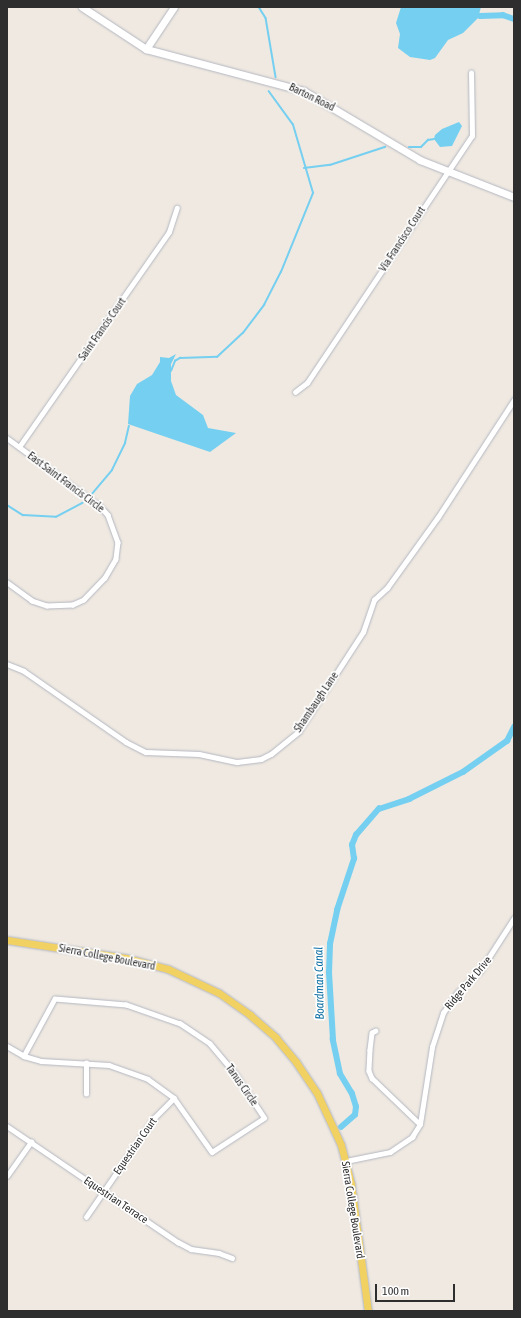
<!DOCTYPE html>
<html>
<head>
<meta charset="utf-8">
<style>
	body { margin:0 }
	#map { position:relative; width:521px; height:1318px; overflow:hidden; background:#efe9e1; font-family:"Asap Condensed",sans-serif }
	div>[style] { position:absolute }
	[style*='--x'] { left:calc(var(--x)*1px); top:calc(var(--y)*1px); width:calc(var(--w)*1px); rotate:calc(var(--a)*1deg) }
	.water>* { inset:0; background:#75cff0 }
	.stream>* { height:1.5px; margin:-0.75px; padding:0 0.75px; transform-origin:0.75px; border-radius:0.75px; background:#75cff0 }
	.canal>* { height:5.5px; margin:-2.75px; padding:0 2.75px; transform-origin:2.75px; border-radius:2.75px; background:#75cff0 }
	.roads { filter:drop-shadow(0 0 1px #b4b7c1) drop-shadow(0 0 1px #b4b7c1) }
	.street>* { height:4.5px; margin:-2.25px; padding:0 2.25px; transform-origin:2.25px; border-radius:2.25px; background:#fff }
	.secondary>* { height:7px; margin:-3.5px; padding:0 3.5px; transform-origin:3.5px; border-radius:3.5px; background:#fff }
	.primary>* { height:7px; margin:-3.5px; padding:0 3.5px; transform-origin:3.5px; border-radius:3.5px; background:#f2d163 }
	span { translate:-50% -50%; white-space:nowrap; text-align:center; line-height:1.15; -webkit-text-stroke:3.5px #fff; paint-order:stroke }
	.street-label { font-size:11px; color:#2e2e2e }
	.water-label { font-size:12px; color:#0d6fa3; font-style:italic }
	.frame { position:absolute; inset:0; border:8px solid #2e2e2e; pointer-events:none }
	.scale { position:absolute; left:375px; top:1284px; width:80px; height:18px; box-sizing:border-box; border:2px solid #2e2e2e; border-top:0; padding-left:5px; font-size:12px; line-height:14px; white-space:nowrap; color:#2e2e2e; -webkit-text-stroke:3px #fff; paint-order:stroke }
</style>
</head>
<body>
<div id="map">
	<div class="water">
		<i style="clip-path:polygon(401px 7px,481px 7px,478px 18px,463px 33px,448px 40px,435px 58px,430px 60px,410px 57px,398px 48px,400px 34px,396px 23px)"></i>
		<i style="clip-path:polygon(459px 122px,462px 126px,452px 146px,440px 147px,434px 139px,435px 135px,442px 129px)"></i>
		<i style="clip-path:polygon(176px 354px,171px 364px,171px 381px,176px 395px,203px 415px,208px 428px,236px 433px,210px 452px,128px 424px,130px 396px,137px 384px,152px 375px,160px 362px,160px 357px,169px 358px)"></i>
	</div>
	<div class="stream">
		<i style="--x:259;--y:7;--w:13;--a:58"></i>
		<i style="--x:266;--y:18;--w:60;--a:80.4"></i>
		<i style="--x:409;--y:147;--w:12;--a:0"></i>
		<i style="--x:421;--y:147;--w:10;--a:-45"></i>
		<i style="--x:428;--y:140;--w:6;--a:-9"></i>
		<i style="--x:304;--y:168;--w:26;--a:-7"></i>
		<i style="--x:330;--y:165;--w:58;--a:-18.1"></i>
		<i style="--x:171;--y:371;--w:11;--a:-68"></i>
		<i style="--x:175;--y:361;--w:6;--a:-31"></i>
		<i style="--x:180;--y:358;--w:37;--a:-2"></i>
		<i style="--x:217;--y:357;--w:35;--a:-43"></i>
		<i style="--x:243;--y:333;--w:35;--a:-53"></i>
		<i style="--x:264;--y:305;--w:37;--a:-63"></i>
		<i style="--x:281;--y:272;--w:85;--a:-67.9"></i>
		<i style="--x:313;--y:193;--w:71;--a:-106.4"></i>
		<i style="--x:293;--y:125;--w:41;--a:-126"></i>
		<i style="--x:92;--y:494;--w:31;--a:-50"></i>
		<i style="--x:112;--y:470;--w:30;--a:-64"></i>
		<i style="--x:125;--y:443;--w:17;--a:-77"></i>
		<i style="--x:7;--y:505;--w:19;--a:32"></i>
		<i style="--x:23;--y:515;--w:33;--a:3"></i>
		<i style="--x:56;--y:517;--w:30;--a:-28"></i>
	</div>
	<div class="canal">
		<i style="--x:480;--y:16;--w:23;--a:-2"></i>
		<i style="--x:503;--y:15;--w:12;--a:20"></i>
		<i style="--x:341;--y:1127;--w:18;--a:-41"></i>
		<i style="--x:355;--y:1115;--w:8;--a:-83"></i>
		<i style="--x:356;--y:1107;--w:14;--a:-107"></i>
		<i style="--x:352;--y:1094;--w:23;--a:-121"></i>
		<i style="--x:340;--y:1074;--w:35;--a:-102"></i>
		<i style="--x:333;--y:1040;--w:67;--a:-93.4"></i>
		<i style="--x:329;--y:973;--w:29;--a:-88"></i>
		<i style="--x:330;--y:944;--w:35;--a:-78"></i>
		<i style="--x:337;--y:910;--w:54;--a:-71.6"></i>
		<i style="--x:354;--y:859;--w:14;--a:-98"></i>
		<i style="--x:352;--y:845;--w:11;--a:-68"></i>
		<i style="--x:356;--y:835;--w:35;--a:-49"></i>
		<i style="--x:379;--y:809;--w:32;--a:-18"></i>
		<i style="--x:409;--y:799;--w:60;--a:-26.6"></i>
		<i style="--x:463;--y:772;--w:54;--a:-35.2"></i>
		<i style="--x:507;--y:741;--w:16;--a:-63"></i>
	</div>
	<div class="roads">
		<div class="street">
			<i style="--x:295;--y:392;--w:15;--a:-37"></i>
			<i style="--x:307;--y:383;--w:297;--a:-56.3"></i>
			<i style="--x:472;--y:136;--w:63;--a:-90.9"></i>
			<i style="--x:7;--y:438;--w:115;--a:36.2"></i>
			<i style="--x:100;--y:506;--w:12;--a:48"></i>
			<i style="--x:108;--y:515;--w:29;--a:70"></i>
			<i style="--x:118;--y:542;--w:17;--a:97"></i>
			<i style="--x:116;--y:559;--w:22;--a:120"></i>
			<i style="--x:105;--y:578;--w:30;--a:134"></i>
			<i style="--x:84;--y:600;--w:12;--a:156"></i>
			<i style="--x:73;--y:605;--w:26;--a:178"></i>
			<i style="--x:47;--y:606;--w:16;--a:-162"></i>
			<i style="--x:32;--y:601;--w:31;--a:-144"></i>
			<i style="--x:19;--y:447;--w:262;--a:-55.1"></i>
			<i style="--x:169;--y:232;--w:25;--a:-72"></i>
			<i style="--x:7;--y:664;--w:18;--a:22"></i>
			<i style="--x:24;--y:671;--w:124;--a:34.8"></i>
			<i style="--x:126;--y:742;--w:22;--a:27"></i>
			<i style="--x:146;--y:752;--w:53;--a:2.2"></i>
			<i style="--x:199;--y:754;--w:39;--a:12"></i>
			<i style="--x:237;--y:762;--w:24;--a:-7"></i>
			<i style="--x:261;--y:759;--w:11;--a:-27"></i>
			<i style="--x:271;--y:754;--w:36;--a:-39"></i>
			<i style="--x:299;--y:731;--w:118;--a:-57.1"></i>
			<i style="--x:363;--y:632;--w:34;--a:-71"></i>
			<i style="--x:374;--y:600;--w:18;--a:-43"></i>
			<i style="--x:387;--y:588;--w:87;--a:-54.3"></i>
			<i style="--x:438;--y:517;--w:140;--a:-57"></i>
			<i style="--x:376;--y:1031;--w:4;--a:153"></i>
			<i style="--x:372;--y:1033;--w:17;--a:97"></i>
			<i style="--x:370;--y:1050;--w:21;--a:93"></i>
			<i style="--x:369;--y:1071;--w:8;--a:67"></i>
			<i style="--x:372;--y:1078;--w:66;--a:43.8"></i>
			<i style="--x:7;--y:1046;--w:20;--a:30"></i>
			<i style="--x:24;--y:1056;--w:18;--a:16"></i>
			<i style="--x:41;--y:1061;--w:68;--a:3.4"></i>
			<i style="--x:109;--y:1065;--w:41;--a:19.7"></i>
			<i style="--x:148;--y:1079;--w:32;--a:36"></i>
			<i style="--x:174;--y:1098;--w:66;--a:54.9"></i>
			<i style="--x:212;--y:1152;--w:62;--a:-33.2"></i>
			<i style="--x:264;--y:1118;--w:53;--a:-123.4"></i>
			<i style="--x:235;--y:1074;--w:39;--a:-130"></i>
			<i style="--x:210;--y:1044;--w:36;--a:-146"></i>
			<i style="--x:180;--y:1024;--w:57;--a:-160.6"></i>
			<i style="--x:126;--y:1005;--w:71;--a:-175.2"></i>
			<i style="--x:55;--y:999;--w:65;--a:118.5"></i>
			<i style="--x:86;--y:1094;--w:31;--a:-90"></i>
			<i style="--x:7;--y:1126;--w:207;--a:34.2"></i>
			<i style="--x:178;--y:1242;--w:15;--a:28"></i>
			<i style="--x:191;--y:1249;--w:28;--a:8"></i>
			<i style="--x:219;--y:1253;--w:14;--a:21"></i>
			<i style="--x:346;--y:1161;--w:45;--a:-11.6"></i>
			<i style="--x:390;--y:1152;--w:27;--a:-34"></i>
			<i style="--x:412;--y:1137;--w:15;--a:-58"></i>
			<i style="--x:420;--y:1124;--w:78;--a:-81.1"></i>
			<i style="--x:432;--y:1047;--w:36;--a:-72"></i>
			<i style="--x:443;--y:1013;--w:24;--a:-55"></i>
			<i style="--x:457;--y:993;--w:32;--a:-44"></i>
			<i style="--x:480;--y:971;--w:63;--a:-57.3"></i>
			<i style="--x:7;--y:1176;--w:42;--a:-54.8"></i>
			<i style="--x:86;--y:1217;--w:120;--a:-55.5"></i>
			<i style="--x:154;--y:1118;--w:28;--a:-45"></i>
		</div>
		<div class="secondary">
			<i style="--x:82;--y:7;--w:77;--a:33.3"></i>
			<i style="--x:146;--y:49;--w:163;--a:14.9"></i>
			<i style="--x:304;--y:91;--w:135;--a:30.7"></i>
			<i style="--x:420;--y:160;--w:101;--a:21.5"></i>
			<i style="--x:146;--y:49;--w:50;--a:-56.3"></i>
		</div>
		<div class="primary">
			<i style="--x:7;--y:940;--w:120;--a:8.6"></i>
			<i style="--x:126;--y:958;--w:43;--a:14.7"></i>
			<i style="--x:168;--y:969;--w:56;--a:25.2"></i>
			<i style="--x:219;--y:993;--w:38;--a:35"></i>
			<i style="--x:250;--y:1015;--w:35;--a:41"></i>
			<i style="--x:276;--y:1038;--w:31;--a:50"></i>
			<i style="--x:296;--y:1062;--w:37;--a:56"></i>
			<i style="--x:317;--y:1093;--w:57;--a:65.2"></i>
			<i style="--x:341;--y:1145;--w:40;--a:75.6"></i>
			<i style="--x:351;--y:1184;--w:128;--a:82.4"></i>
		</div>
	</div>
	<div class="street-label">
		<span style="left:312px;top:97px;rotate:26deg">Barton Road</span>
		<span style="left:402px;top:239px;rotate:-57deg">Via Francisco Court</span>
		<span style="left:102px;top:329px;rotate:-55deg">Saint Francis Court</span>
		<span style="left:66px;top:482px;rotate:37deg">East Saint Francis Circle</span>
		<span style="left:316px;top:702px;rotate:-56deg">Shambaugh Lane</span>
		<span style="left:107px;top:957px;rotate:11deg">Sierra College Boulevard</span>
		<span style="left:468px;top:983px;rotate:-50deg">Ridge Park Drive</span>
		<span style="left:242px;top:1085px;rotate:55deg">Tanus Circle</span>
		<span style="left:135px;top:1146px;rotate:-55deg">Equestrian Court</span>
		<span style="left:116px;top:1200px;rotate:34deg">Equestrian Terrace</span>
		<span style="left:353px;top:1210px;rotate:81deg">Sierra College Boulevard</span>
	</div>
	<div class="water-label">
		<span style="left:320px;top:983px;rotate:-91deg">Boardman Canal</span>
	</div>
	<div class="frame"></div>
	<div class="scale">100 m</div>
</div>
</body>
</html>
